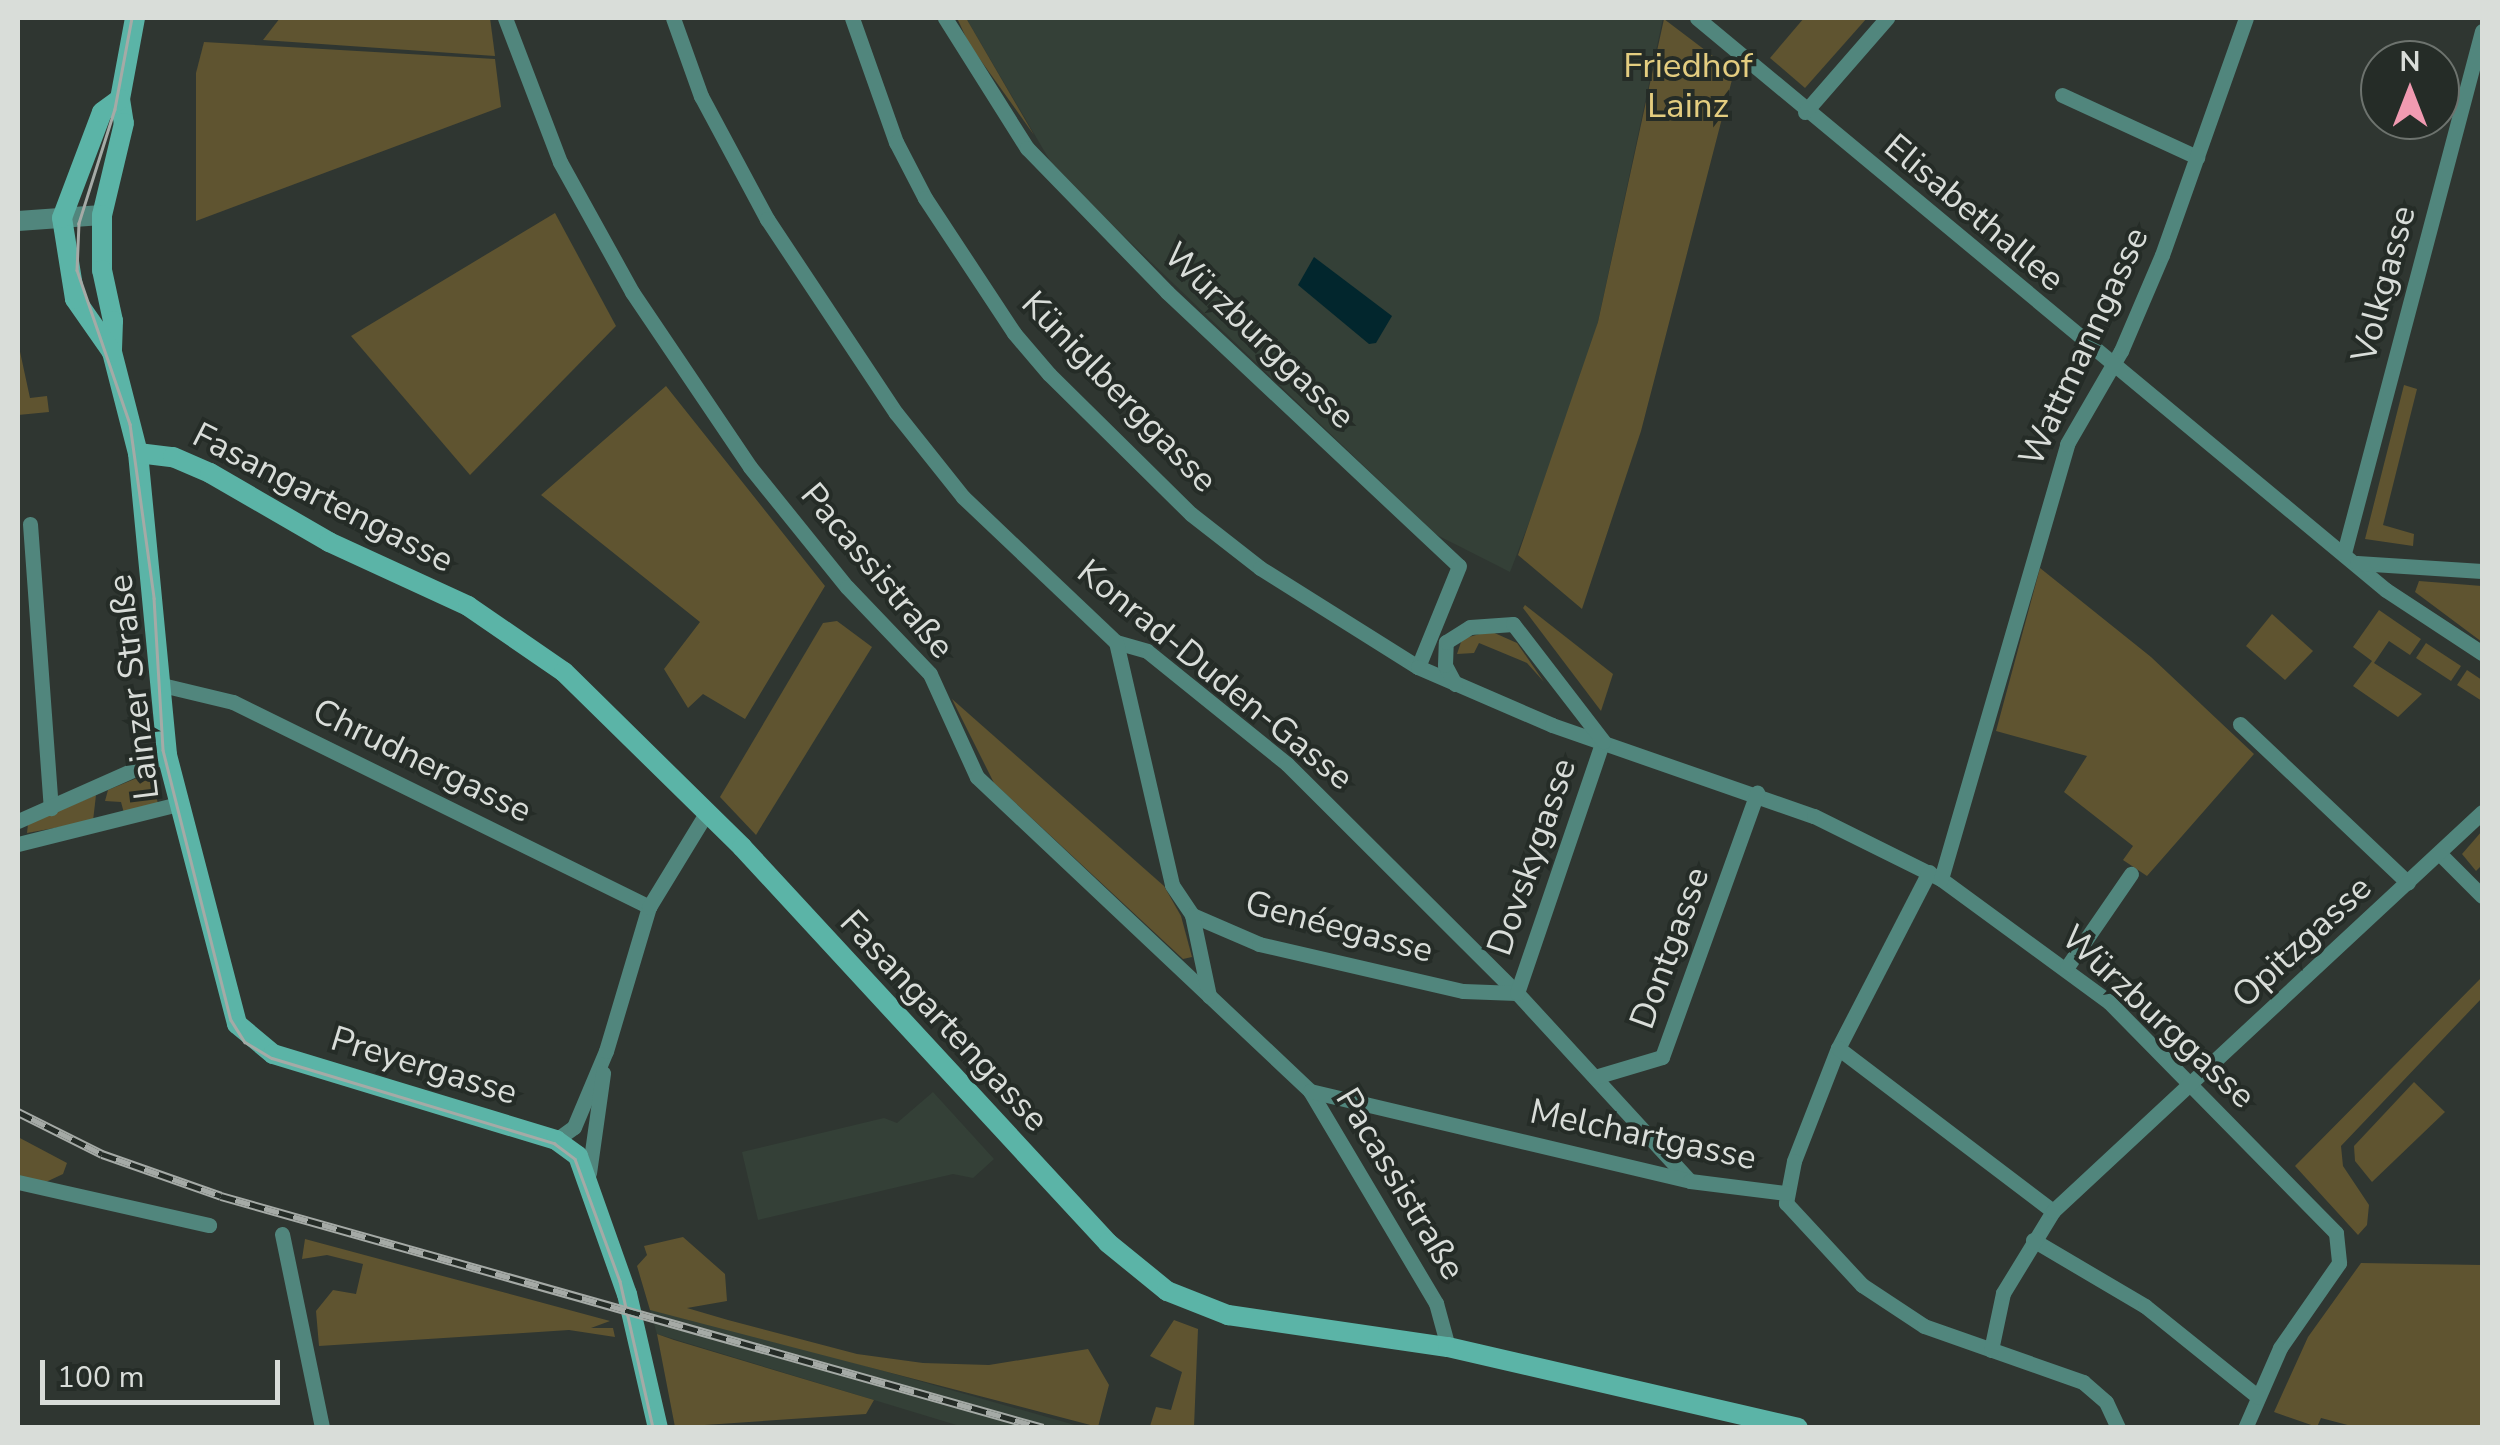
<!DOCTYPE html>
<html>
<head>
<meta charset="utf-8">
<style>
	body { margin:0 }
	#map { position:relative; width:2500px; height:1445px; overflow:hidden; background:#2f3631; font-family:"Nunito Sans",sans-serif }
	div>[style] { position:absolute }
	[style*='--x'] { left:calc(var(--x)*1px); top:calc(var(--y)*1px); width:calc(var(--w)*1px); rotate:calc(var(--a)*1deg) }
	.built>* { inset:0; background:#344037 }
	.green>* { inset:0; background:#5f5430 }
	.water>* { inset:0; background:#02262d }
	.minor>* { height:15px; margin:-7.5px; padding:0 7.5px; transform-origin:7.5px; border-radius:7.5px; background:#51867d }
	.tertiary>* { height:20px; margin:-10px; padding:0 10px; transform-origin:10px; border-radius:10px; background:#51867d }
	.secondary>* { height:20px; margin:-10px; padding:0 10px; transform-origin:10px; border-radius:10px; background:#5bb4a7 }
	.tram>* { height:2.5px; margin:-1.25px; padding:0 1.25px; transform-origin:1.25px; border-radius:1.25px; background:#a5aaa6 }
	.rail>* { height:9px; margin-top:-4.5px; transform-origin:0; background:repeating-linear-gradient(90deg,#252c27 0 15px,#a5aaa6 0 30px); box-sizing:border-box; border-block:2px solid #a5aaa6 }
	span { translate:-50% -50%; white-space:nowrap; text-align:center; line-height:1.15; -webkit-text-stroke:8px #252c27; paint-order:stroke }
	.park-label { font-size:35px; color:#e4cd80 }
	.street-label { font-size:35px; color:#d9ddd9 }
	.frame { position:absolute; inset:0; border:20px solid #d9ddd9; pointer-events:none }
	.north { position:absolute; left:2360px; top:40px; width:100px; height:100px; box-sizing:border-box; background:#252c27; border:2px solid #6d736e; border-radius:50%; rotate:0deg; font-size:28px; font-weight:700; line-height:40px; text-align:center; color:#d9ddd9 }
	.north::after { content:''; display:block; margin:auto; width:35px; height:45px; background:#f19ab1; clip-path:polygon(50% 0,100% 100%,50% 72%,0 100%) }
	.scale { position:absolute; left:40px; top:1360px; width:240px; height:45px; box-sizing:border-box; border:5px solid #d9ddd9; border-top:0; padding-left:12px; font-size:30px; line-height:35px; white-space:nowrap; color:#d9ddd9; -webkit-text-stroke:8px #252c27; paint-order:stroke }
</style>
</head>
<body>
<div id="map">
	<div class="built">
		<i style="clip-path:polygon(966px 18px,1663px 18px,1598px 322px,1579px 392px,1510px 572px,1435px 534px,1056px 171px)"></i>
		<i style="clip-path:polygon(933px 1092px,994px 1159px,973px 1178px,953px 1174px,758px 1220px,742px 1152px,884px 1118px,897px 1123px)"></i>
		<i style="clip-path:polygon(650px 1310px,686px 1315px,1082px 1427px,963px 1427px,657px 1334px)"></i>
	</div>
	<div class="green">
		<i style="clip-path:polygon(280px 18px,490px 18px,495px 56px,263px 40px)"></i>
		<i style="clip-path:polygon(957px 18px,966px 18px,1034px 135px,969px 44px)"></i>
		<i style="clip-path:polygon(1804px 18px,1867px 18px,1805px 88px,1770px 58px)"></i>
		<i style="clip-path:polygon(1664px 19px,1734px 72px,1641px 431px,1582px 609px,1518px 555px,1598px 322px)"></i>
		<i style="clip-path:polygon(204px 42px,495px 59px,501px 107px,196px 221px,196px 73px)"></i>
		<i style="clip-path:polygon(555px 213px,616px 326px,470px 475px,351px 336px)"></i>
		<i style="clip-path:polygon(19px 347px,30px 398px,47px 396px,49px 412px,18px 415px)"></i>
		<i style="clip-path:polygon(2404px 385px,2417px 389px,2383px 525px,2414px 534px,2413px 546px,2365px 539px)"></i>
		<i style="clip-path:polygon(666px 386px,825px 586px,745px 719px,703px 694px,688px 708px,664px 669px,700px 622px,541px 495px)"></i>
		<i style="clip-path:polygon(2040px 568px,2151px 657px,2254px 754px,2147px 876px,2123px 860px,2133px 846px,2064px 792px,2087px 756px,1996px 731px)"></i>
		<i style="clip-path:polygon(2419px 581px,2482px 586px,2482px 642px,2415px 592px)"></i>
		<i style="clip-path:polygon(1525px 605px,1613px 674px,1601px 711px,1523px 608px)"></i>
		<i style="clip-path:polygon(2379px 610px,2421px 639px,2410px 655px,2389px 641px,2374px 663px,2422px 694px,2398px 717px,2353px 686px,2372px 661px,2353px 647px)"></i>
		<i style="clip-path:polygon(2272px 614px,2313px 651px,2285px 680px,2246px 646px)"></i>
		<i style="clip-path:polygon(837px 621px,872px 647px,756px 835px,720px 797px,823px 623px)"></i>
		<i style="clip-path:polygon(1490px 631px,1517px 643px,1544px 682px,1527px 663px,1479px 643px,1474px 653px,1457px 654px,1462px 639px)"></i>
		<i style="clip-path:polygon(2426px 643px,2461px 666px,2451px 681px,2416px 658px)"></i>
		<i style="clip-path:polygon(2467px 670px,2482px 680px,2482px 701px,2457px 685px)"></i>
		<i style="clip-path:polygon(952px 699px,1164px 886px,1181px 916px,1192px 957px,1183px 959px,994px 783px)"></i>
		<i style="clip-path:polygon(149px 773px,158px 803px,124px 813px,121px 802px,105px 801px,108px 790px)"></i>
		<i style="clip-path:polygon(96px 795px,93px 821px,27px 833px,28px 824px)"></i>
		<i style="clip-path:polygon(2482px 831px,2482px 865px,2476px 871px,2462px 854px)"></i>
		<i style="clip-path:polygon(2482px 977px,2482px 998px,2341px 1146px,2343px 1166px,2369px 1205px,2367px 1225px,2358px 1235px,2295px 1166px)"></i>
		<i style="clip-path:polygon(2414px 1082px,2445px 1112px,2372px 1182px,2355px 1161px,2354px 1146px)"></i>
		<i style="clip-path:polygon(18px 1137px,67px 1163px,63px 1174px,46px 1182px,18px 1178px)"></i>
		<i style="clip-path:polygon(683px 1237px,725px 1274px,727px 1301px,687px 1308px,728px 1320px,857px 1354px,923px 1363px,989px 1365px,1088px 1349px,1109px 1385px,1098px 1427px,650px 1310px,637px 1266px,647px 1255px,644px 1246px)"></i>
		<i style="clip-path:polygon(305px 1239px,610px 1321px,591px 1328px,613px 1328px,615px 1337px,569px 1330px,319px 1346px,316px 1311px,333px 1290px,356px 1294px,363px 1264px,327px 1255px,302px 1259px)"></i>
		<i style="clip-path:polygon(2361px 1263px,2482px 1265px,2482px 1427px,2359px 1428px,2321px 1418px,2317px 1427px,2274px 1412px,2308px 1337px)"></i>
		<i style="clip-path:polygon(1174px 1320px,1198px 1329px,1194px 1427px,1150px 1426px,1156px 1407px,1171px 1410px,1182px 1372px,1150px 1356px)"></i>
		<i style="clip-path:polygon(657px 1334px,674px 1340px,874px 1400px,866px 1414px,675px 1427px)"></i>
	</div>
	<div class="water">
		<i style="clip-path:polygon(1314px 257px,1392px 316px,1376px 343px,1369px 344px,1298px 285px)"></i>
	</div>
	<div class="minor">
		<i style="--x:505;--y:18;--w:154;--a:69.1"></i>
		<i style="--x:560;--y:162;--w:149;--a:61"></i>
		<i style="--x:632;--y:292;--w:211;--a:56"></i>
		<i style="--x:750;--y:467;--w:154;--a:51.1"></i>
		<i style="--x:847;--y:587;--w:120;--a:46.3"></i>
		<i style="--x:930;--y:674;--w:113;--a:65.5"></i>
		<i style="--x:977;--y:777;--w:458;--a:43.3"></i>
		<i style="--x:1310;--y:1091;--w:247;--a:59.3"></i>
		<i style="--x:1436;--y:1303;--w:46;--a:74.7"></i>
		<i style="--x:673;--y:18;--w:83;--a:70.3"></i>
		<i style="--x:701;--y:96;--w:140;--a:61.8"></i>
		<i style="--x:767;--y:219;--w:233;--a:56.4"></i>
		<i style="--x:896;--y:413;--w:107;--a:51.4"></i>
		<i style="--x:963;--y:497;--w:211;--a:43.5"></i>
		<i style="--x:1116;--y:642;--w:32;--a:16"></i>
		<i style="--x:1147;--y:651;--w:180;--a:38.9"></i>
		<i style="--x:1287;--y:764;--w:325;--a:44.9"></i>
		<i style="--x:1517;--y:993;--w:255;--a:47.4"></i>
		<i style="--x:852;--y:18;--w:132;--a:70.5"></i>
		<i style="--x:896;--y:142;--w:63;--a:62.6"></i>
		<i style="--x:925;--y:198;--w:162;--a:56.6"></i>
		<i style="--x:1014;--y:333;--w:54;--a:49.5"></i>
		<i style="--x:1049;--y:374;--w:199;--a:44.6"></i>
		<i style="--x:1191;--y:514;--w:88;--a:38"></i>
		<i style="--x:1260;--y:568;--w:186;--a:32.1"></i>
		<i style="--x:945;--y:18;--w:154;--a:57.8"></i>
		<i style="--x:1027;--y:148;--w:201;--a:45.8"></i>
		<i style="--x:1167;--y:292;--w:400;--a:43.2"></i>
		<i style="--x:1459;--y:566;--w:109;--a:112.1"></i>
		<i style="--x:1418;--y:667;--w:146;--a:23.4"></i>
		<i style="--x:1552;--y:725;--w:277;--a:19.2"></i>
		<i style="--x:1814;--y:816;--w:142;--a:26.4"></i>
		<i style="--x:1941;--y:879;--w:208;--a:36.2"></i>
		<i style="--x:2109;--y:1002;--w:324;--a:45.5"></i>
		<i style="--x:2336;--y:1233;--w:30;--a:84"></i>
		<i style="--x:2339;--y:1263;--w:103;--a:124.8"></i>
		<i style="--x:2280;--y:1348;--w:87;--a:113.6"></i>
		<i style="--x:1697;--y:18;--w:895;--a:39.7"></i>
		<i style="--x:2386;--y:590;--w:115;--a:33.3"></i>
		<i style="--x:2062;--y:95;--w:149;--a:24.7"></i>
		<i style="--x:1805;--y:112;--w:125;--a:-48.9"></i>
		<i style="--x:30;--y:524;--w:285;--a:85.8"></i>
		<i style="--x:2344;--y:553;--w:540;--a:-75.19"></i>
		<i style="--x:2357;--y:563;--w:125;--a:3.7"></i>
		<i style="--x:1116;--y:642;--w:249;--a:77"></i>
		<i style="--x:1172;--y:885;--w:36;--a:56"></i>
		<i style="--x:1192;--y:915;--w:73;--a:23.4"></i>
		<i style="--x:1259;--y:944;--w:209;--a:13"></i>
		<i style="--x:1463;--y:991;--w:54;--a:2.1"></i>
		<i style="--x:1517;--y:993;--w:266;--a:-71.2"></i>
		<i style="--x:1455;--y:684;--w:21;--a:-118"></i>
		<i style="--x:1445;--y:665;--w:23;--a:-88"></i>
		<i style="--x:1446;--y:642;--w:28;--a:-32"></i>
		<i style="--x:1470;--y:627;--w:43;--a:-4"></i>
		<i style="--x:1513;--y:624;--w:148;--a:52.4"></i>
		<i style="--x:162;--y:685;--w:73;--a:13.5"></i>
		<i style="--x:233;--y:702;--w:464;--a:26.2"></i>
		<i style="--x:2240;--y:724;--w:231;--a:43.4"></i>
		<i style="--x:18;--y:821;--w:163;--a:-23.9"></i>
		<i style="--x:18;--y:844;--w:166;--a:-14"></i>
		<i style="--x:2440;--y:854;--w:59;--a:45"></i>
		<i style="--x:1929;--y:872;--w:198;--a:117.3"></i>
		<i style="--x:1838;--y:1048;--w:121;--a:111.3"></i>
		<i style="--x:1794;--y:1161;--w:43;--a:100.8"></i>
		<i style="--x:1786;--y:1203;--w:112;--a:47.2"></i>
		<i style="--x:1862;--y:1285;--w:74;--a:33.5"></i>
		<i style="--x:1924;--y:1326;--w:169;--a:19.4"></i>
		<i style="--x:2083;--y:1382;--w:30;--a:41"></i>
		<i style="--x:2106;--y:1402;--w:29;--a:65"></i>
		<i style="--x:1941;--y:879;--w:453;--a:-73.8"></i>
		<i style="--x:2067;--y:444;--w:108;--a:-59.9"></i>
		<i style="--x:2121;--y:351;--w:104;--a:-66.9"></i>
		<i style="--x:2162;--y:255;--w:251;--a:-70.5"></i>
		<i style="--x:1192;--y:915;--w:83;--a:78.1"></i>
		<i style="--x:2067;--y:967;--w:113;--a:-55.5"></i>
		<i style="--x:1838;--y:1048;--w:270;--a:37.2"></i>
		<i style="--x:1595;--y:1077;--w:70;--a:-16.6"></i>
		<i style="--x:1662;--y:1057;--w:281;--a:-70.2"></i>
		<i style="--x:1310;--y:1091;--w:391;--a:13.3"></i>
		<i style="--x:1690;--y:1181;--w:96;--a:7.2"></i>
		<i style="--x:556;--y:1140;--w:22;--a:-36"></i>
		<i style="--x:574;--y:1127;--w:82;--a:-67.2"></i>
		<i style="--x:606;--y:1051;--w:150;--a:-73.4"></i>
		<i style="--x:649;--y:907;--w:111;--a:-58.6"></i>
		<i style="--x:589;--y:1173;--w:101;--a:-82"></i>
		<i style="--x:18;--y:1182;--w:196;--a:12.7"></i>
		<i style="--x:282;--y:1234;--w:198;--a:78.3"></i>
		<i style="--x:2033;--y:1240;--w:130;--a:30.5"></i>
		<i style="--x:2145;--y:1306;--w:145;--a:38.8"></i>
		<i style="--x:1991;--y:1350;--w:58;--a:-78.1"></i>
		<i style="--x:2003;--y:1293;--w:96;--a:-58.6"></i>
		<i style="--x:2053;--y:1211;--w:586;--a:-42.92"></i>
	</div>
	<div class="tertiary">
		<i style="--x:18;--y:221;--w:84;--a:-4.1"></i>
	</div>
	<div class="secondary">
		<i style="--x:135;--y:18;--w:82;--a:100.5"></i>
		<i style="--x:120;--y:99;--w:24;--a:81"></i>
		<i style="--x:124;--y:123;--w:95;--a:103.4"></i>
		<i style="--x:102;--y:215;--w:55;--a:90"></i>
		<i style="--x:102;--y:270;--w:52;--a:77.8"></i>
		<i style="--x:113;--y:321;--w:31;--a:92"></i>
		<i style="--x:112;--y:352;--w:104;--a:75.6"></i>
		<i style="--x:138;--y:453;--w:303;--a:84.5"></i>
		<i style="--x:167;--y:755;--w:278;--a:75.4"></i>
		<i style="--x:237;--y:1024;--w:47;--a:39.8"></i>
		<i style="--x:273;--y:1054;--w:296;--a:16.9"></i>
		<i style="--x:556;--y:1140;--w:27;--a:36"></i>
		<i style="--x:578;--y:1156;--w:146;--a:70.5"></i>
		<i style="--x:627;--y:1294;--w:138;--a:77"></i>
		<i style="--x:112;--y:352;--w:65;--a:-124.9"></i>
		<i style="--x:75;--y:299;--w:82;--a:-99.1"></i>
		<i style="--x:62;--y:218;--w:113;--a:-69.3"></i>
		<i style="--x:102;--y:112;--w:22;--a:-36"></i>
		<i style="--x:138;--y:453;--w:35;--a:7"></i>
		<i style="--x:173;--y:457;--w:40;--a:23.4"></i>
		<i style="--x:210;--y:473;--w:138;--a:30.1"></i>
		<i style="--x:329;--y:542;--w:153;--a:24.7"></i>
		<i style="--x:468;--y:606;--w:116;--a:34.5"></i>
		<i style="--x:564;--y:672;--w:250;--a:44.5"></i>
		<i style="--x:742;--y:847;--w:539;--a:47.25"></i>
		<i style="--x:1108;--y:1243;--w:76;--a:39.1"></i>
		<i style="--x:1167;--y:1291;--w:66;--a:21.5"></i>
		<i style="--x:1228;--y:1315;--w:222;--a:8.3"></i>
		<i style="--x:1448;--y:1347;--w:359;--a:13"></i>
	</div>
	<div class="tram">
		<i style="--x:132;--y:18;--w:93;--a:100.6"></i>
		<i style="--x:115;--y:109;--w:120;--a:107.5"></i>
		<i style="--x:79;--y:223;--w:47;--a:92.4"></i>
		<i style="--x:77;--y:270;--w:163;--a:71"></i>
		<i style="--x:130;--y:424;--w:176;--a:82.1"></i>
		<i style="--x:154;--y:598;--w:152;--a:86.6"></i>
		<i style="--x:163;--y:750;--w:278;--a:75.9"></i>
		<i style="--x:231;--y:1020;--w:26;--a:58"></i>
		<i style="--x:245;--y:1042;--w:31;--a:31"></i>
		<i style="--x:272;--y:1058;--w:295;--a:16.8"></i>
		<i style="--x:554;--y:1143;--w:26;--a:37"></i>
		<i style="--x:575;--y:1159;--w:130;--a:69.8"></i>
		<i style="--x:620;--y:1281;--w:151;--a:77.3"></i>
	</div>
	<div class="rail">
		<i style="--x:18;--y:1112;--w:94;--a:26.6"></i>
		<i style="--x:102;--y:1154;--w:126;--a:19.4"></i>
		<i style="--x:221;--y:1196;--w:854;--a:15.76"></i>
	</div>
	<div class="park-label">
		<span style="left:1688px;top:86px">Friedhof<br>Lainz</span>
	</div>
	<div class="street-label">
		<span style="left:1974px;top:213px;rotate:40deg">Elisabethallee</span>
		<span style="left:2384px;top:284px;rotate:-75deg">Volkgasse</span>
		<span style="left:1259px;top:336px;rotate:44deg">Würzburggasse</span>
		<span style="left:2084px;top:347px;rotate:-65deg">Wattmanngasse</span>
		<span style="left:1119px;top:392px;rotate:46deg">Küniglberggasse</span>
		<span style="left:323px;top:498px;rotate:27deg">Fasangartengasse</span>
		<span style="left:877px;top:571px;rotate:50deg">Pacassistraße</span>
		<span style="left:1215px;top:675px;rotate:39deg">Konrad-Duden-Gasse</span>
		<span style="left:134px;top:687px;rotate:-97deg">Lainzer Straße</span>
		<span style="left:422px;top:761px;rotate:26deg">Chrudnergasse</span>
		<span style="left:1532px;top:857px;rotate:-71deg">Dovskygasse</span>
		<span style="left:1339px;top:927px;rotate:15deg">Genéegasse</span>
		<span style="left:2302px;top:942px;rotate:-43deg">Opitzgasse</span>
		<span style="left:1670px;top:948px;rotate:-70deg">Dontgasse</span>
		<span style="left:2158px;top:1017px;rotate:43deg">Würzburggasse</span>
		<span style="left:944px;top:1021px;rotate:47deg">Fasangartengasse</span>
		<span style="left:424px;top:1066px;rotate:17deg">Preyergasse</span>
		<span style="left:1643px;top:1135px;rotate:12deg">Melchartgasse</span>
		<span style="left:1400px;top:1184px;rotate:59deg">Pacassistraße</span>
	</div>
	<div class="frame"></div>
	<div class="north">N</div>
	<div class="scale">100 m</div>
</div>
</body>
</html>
